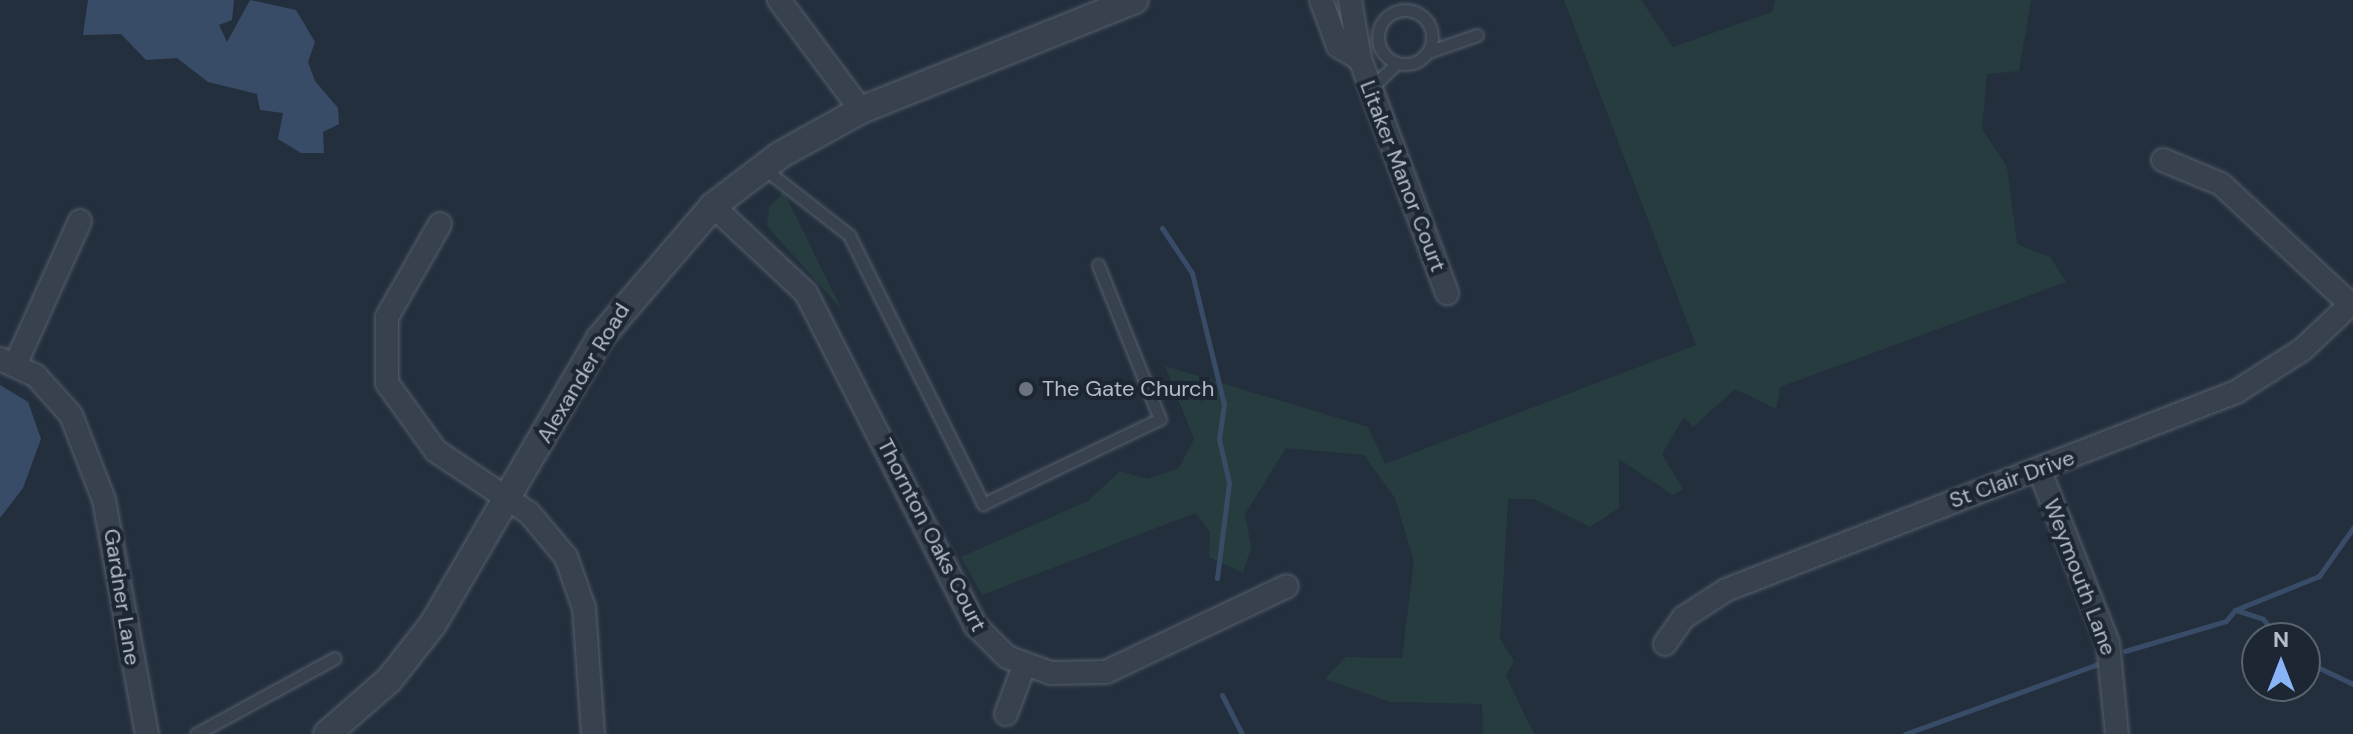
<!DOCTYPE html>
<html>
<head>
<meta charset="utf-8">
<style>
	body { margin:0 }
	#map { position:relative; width:2353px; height:734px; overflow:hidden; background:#242f3e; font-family:"DM Sans",sans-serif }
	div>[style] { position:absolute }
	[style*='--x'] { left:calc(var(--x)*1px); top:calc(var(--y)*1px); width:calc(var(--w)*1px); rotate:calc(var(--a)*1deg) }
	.green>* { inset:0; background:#263c3f }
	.water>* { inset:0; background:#394c67 }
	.stream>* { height:5px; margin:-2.5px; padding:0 2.5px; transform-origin:2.5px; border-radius:2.5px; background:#394c67 }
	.roads { filter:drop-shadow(0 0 2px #565f6c) drop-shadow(0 0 2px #565f6c) }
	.service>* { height:11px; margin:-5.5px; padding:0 5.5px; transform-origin:5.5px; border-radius:5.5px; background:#38414e }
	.service>.ring { margin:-5.5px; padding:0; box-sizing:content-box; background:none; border:11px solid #38414e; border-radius:50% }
	.minor>* { height:22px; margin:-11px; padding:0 11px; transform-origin:11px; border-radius:11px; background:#38414e }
	.tertiary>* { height:26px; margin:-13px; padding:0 13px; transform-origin:13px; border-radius:13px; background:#38414e }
	.dots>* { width:22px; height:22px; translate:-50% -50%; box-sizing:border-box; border:4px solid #1d2633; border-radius:50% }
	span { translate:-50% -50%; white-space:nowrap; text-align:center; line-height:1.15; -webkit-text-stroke:8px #1d2633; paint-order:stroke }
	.street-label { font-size:22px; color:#b4bcc9 }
	.poi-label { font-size:22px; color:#b4bcc9 }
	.left { translate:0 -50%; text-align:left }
	.north { position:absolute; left:2241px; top:622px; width:80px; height:80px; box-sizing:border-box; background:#1d2633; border:2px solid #59626f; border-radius:50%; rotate:0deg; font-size:22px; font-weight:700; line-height:32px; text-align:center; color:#b4bcc9 }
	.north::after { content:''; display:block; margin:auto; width:28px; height:36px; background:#8ab4f8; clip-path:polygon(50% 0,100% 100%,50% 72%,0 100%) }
</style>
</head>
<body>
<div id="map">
	<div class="green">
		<i style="clip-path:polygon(1564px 0,1641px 0,1673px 47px,1772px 12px,1775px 0,2031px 0,2019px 71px,1987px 74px,1982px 129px,2007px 167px,2017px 244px,2050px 257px,2066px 282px,1780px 387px,1776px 409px,1735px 389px,1693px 427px,1684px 417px,1662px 454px,1683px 489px,1673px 495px,1619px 459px,1619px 508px,1590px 527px,1534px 499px,1508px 499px,1500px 639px,1514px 661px,1506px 676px,1534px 734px,1483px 734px,1482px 704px,1390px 702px,1325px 679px,1346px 657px,1402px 658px,1414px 561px,1395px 498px,1364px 455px,1286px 448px,1245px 514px,1251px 547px,1243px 573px,1209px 557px,1210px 532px,1195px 513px,982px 595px,961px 557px,1088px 501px,1120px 471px,1148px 479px,1179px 468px,1194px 439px,1165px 366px,1368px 427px,1385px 464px,1696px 345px)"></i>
		<i style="clip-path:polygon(784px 192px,842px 310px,767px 226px,769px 207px)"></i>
	</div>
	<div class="water">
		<i style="clip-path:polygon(88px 0,234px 0,232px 20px,219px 25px,227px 42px,250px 0,296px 10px,315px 42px,308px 62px,315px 81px,338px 108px,339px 124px,323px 132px,324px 153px,301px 153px,278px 139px,283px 113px,260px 110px,257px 94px,208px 82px,177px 58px,146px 60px,121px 34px,83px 35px)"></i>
		<i style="clip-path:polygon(0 385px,28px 402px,41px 439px,23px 488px,0 518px)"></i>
	</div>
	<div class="stream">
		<i style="--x:1162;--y:228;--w:54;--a:56.3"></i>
		<i style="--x:1192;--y:273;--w:135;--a:76.3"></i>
		<i style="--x:1224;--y:404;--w:35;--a:98"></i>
		<i style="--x:1219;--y:439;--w:45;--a:77.2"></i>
		<i style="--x:1229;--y:483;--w:96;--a:97.2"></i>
		<i style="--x:2236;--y:610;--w:28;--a:18"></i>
		<i style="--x:2263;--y:619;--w:25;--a:50"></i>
		<i style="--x:2125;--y:651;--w:105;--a:-16.5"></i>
		<i style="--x:2226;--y:621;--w:14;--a:-51"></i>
		<i style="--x:2235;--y:610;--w:91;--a:-22"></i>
		<i style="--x:2319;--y:576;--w:59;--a:-54.7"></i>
		<i style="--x:2305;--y:661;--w:53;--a:25.6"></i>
		<i style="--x:1222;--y:695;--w:44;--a:62.9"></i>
		<i style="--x:1905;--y:734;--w:205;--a:-19.9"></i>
	</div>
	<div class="roads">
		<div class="service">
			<i class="ring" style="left:1378px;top:10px;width:43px;height:43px"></i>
			<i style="--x:1428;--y:52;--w:52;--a:-19.1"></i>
			<i style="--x:1371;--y:88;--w:36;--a:-44"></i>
			<i style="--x:762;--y:167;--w:110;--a:38"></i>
			<i style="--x:849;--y:235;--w:301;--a:63.5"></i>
			<i style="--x:983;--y:504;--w:196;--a:-25.7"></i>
			<i style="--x:1160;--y:419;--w:166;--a:-111.9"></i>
			<i style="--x:196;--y:734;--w:158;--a:-28.7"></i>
		</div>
		<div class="minor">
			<i style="--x:779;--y:0;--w:137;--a:53.3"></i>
			<i style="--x:1321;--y:0;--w:49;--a:69.7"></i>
			<i style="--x:1338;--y:46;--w:26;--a:31"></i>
			<i style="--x:1350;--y:0;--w:60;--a:80.4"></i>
			<i style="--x:1360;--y:59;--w:250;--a:69.6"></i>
			<i style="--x:2163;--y:160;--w:63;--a:22.5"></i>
			<i style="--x:2221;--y:184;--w:176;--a:42.9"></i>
			<i style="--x:713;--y:206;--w:127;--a:43.1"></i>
			<i style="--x:806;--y:293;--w:373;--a:63"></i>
			<i style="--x:975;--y:625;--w:45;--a:45"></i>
			<i style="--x:1007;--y:657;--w:47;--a:20"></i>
			<i style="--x:1051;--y:673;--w:55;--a:-1"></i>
			<i style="--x:1106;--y:672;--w:200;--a:-25.4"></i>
			<i style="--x:440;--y:224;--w:107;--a:119.7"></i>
			<i style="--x:387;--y:317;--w:66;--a:90"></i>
			<i style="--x:387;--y:383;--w:84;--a:54.2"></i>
			<i style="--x:436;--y:451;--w:112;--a:33.7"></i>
			<i style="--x:529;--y:513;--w:57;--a:49.9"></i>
			<i style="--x:566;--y:557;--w:54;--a:70.6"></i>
			<i style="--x:584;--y:608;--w:126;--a:85.9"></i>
			<i style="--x:0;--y:359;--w:40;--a:25"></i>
			<i style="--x:36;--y:376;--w:52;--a:48.1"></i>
			<i style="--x:71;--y:415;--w:91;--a:68.8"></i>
			<i style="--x:104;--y:500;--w:238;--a:79.6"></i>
			<i style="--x:15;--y:365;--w:158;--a:-65.7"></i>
			<i style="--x:2039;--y:469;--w:187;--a:68.4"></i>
			<i style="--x:2108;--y:643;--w:91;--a:84.4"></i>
			<i style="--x:1665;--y:644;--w:32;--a:-55"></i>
			<i style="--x:1683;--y:618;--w:51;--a:-33.1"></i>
			<i style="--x:1726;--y:590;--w:547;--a:-21.22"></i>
			<i style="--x:2236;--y:392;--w:78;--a:-32.5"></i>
			<i style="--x:2302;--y:350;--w:70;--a:-43.3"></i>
			<i style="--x:1006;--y:714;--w:51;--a:-69.4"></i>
		</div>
		<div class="tertiary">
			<i style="--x:327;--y:734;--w:82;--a:-41.1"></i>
			<i style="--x:389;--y:680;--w:71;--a:-51.8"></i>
			<i style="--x:433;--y:624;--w:331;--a:-59.7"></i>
			<i style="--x:600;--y:338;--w:174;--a:-49.4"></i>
			<i style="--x:713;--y:206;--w:84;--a:-37.3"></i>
			<i style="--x:780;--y:155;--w:93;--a:-29.1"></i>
			<i style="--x:861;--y:110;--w:295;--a:-21.9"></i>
		</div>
	</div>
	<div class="dots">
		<i style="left:1026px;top:389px;background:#6b7280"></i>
	</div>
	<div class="street-label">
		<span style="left:1403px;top:176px;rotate:69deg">Litaker Manor Court</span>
		<span style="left:583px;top:373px;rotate:-59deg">Alexander Road</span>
		<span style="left:2012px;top:479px;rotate:-20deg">St Clair Drive</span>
		<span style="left:932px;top:535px;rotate:63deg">Thornton Oaks Court</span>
		<span style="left:2080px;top:577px;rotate:69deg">Weymouth Lane</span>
		<span style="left:122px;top:597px;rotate:81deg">Gardner Lane</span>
	</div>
	<div class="poi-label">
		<span class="left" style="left:1042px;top:389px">The Gate Church</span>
	</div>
	<div class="north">N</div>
</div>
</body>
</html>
